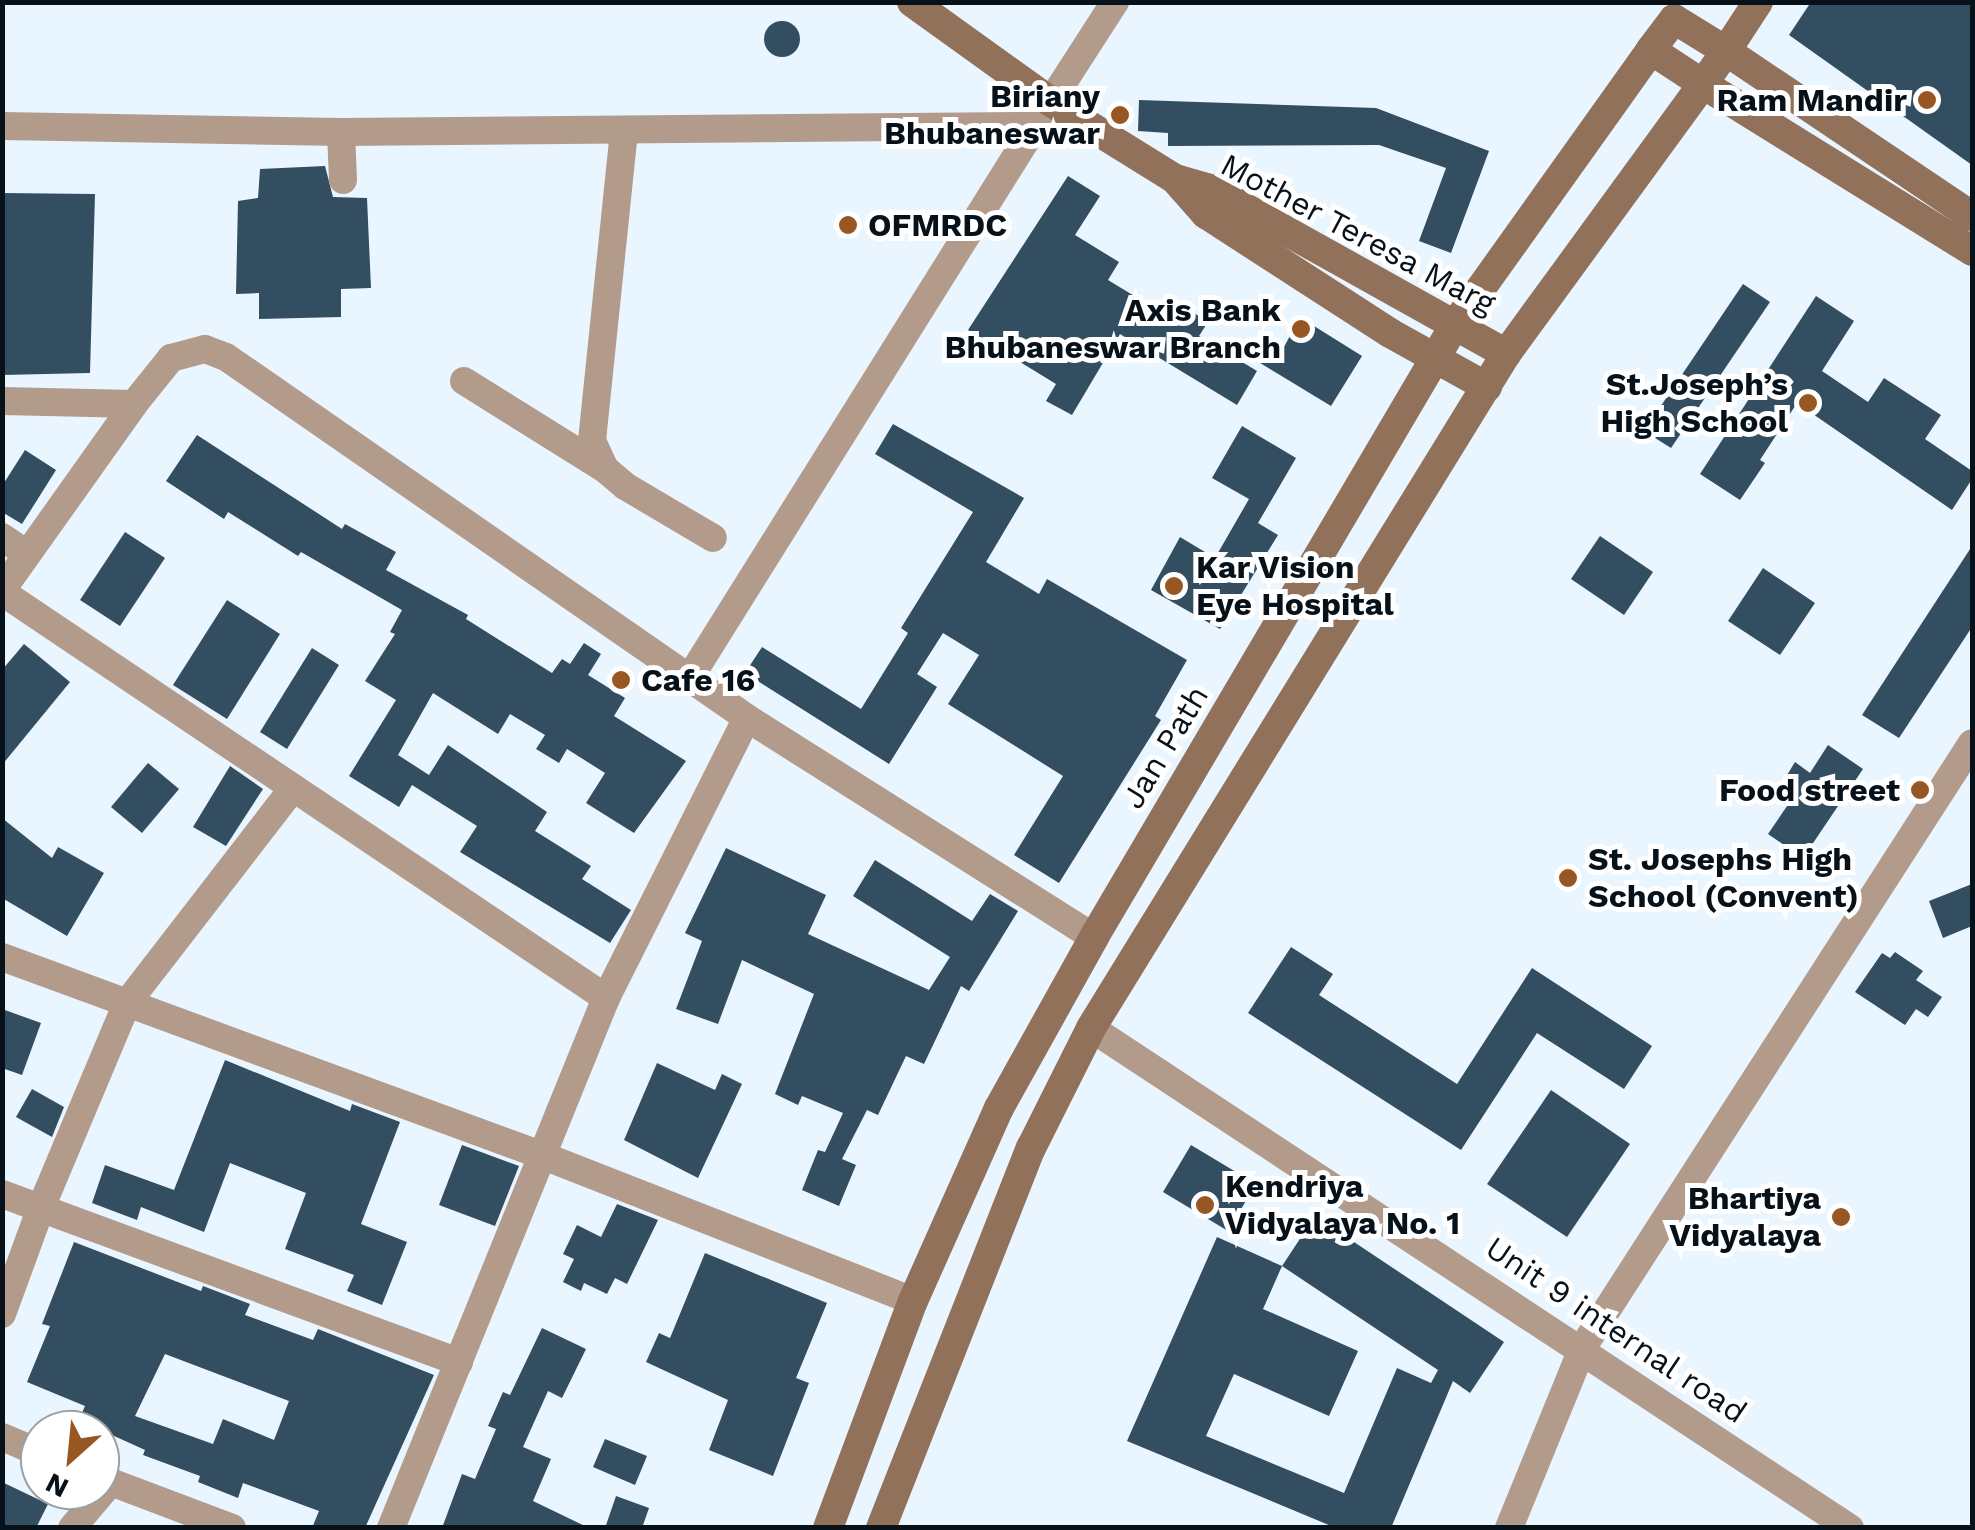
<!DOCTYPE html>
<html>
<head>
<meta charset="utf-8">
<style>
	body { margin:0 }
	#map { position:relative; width:1975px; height:1530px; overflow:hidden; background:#e9f5ff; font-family:"Work Sans",sans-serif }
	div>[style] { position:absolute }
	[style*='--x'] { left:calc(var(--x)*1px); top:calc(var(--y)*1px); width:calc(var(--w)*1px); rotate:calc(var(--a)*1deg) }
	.building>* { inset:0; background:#334d61 }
	.round { border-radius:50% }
	.street>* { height:28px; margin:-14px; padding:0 14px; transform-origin:14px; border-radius:14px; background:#b39b8c }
	.secondary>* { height:30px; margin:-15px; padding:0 15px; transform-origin:15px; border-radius:15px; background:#92715a }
	.dots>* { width:28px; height:28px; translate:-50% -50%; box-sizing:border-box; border:5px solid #fff; border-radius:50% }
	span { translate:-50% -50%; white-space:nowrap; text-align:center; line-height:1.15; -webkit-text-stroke:10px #fff; paint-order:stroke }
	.poi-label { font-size:32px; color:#071119; font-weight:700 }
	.right { translate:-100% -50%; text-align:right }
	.left { translate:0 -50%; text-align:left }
	.street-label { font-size:32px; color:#071119 }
	.frame { position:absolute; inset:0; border:5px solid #071119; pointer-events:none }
	.north { position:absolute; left:20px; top:1410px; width:100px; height:100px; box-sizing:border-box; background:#fff; border:2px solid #9ca0a3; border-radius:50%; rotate:207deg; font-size:28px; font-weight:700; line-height:40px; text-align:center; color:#071119 }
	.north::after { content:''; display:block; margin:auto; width:35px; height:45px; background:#975622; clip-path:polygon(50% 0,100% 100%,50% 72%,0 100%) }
</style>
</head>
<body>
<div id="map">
	<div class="building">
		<i style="clip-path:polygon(1811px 2px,1972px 2px,1972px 165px,1789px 35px)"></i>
		<i class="round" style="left:764px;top:21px;width:36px;height:36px"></i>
		<i style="clip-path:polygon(1139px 100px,1376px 108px,1489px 151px,1451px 253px,1419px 241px,1446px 168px,1379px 145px,1168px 146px,1168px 133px,1138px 131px)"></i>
		<i style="clip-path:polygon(325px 166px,333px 197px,367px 198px,371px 288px,341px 289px,341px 317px,259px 319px,259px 293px,236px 294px,238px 201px,258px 198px,260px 169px)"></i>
		<i style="clip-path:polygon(1068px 176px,1100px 196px,1075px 235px,1119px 262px,1108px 280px,1177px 322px,1186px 308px,1208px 322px,1199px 336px,1257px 371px,1237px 405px,1120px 334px,1072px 415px,1046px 401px,1056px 384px,968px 330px)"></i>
		<i style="clip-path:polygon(2px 193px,95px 194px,90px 373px,2px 375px)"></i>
		<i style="clip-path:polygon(1743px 284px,1770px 302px,1671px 448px,1644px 431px)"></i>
		<i style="clip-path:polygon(1816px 296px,1854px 321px,1822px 371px,1868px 402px,1884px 378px,1941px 415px,1925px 439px,1972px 471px,1972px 479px,1952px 510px,1797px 403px,1760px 460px,1765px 463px,1740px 500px,1700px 474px)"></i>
		<i style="clip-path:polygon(1314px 326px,1362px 356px,1331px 406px,1252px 358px,1266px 336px,1284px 347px,1291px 334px,1304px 342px)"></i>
		<i style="clip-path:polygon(893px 424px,1024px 498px,986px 562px,1039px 594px,1047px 579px,1187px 660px,1155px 716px,1161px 720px,1059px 883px,1014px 855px,1063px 776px,948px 704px,979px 655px,943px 633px,917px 674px,937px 687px,889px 764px,745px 673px,762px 647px,861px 709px,908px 633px,901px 628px,973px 512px,875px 454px)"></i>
		<i style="clip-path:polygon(1242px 426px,1296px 458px,1258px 523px,1278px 535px,1220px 629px,1151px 590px,1180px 537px,1215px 558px,1249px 499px,1212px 478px)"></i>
		<i style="clip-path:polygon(197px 435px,342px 529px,345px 524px,396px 552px,386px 570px,468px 615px,466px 619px,552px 673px,562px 659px,570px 664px,584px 643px,601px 654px,588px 675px,625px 698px,614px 716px,686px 761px,634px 833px,586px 803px,605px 773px,567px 749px,559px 763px,536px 749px,545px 735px,510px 714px,498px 734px,433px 693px,398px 755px,429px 775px,448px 745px,547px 812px,535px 831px,591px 866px,582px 879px,631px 910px,610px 943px,460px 852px,477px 826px,412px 785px,399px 807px,349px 776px,396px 700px,365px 681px,395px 634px,390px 632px,402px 610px,301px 552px,298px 556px,228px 512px,224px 519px,166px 481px)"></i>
		<i style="clip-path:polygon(25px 450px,56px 470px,22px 524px,2px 512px,2px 486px)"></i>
		<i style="clip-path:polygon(125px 532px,165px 558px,120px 626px,80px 600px)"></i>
		<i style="clip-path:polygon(1600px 536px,1653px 572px,1624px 615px,1571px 579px)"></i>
		<i style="clip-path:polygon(1972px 546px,1972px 627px,1899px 738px,1862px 715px)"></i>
		<i style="clip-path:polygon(1763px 568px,1815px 603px,1780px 655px,1728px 621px)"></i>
		<i style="clip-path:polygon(227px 600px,280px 634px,227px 719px,173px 685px)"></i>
		<i style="clip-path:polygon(24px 644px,70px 682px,2px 765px,2px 670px)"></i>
		<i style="clip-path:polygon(312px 648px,339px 665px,287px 749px,260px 732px)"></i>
		<i style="clip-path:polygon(1828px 745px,1863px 769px,1803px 858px,1768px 834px,1798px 790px,1784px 780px,1795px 762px,1810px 773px)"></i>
		<i style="clip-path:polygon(148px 763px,179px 789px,142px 833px,111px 807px)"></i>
		<i style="clip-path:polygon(230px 766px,263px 789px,226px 846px,193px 827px)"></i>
		<i style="clip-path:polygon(2px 818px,52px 858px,58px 847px,104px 873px,67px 936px,2px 898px)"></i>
		<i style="clip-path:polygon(726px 848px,826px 895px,808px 934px,929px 990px,950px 957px,853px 896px,875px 860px,972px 921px,990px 894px,1018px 911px,969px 991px,961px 986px,924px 1064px,906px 1056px,878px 1115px,867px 1110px,842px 1159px,856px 1165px,839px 1206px,802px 1190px,818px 1150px,825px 1152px,843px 1113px,802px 1096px,798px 1105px,775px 1094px,814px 994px,742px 960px,718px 1024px,676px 1009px,702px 941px,685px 933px)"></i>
		<i style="clip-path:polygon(1972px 884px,1972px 926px,1943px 938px,1929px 901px)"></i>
		<i style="clip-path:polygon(1291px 947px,1333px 974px,1319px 995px,1457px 1084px,1532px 968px,1652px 1046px,1624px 1089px,1537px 1033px,1461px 1150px,1248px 1013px)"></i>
		<i style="clip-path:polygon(1895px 952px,1923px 971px,1916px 980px,1942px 997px,1928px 1017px,1916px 1009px,1905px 1025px,1855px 992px,1882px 953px,1890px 958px)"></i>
		<i style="clip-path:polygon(2px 1009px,41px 1023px,22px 1075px,2px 1068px)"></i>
		<i style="clip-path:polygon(225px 1060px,350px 1111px,352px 1104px,400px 1122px,361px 1224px,407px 1242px,382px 1305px,347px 1291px,354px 1275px,285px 1249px,306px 1193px,230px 1163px,204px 1232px,141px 1207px,137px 1220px,92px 1203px,105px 1165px,174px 1190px)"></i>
		<i style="clip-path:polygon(657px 1063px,715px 1090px,722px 1074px,742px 1084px,698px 1178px,624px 1140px)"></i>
		<i style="clip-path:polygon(32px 1089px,64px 1107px,52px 1137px,16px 1117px)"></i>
		<i style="clip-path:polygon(1551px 1090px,1630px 1144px,1567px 1237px,1487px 1184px)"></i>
		<i style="clip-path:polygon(462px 1145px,519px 1166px,495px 1226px,439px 1205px)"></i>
		<i style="clip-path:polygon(1191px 1145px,1256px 1184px,1228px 1231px,1163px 1192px)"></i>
		<i style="clip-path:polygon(617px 1204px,658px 1220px,627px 1284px,615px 1278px,607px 1294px,584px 1283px,581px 1291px,563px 1282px,574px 1259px,563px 1254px,577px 1225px,601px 1237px)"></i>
		<i style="clip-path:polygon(evenodd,1315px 1216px,1504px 1342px,1470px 1393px,1453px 1381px,1391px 1528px,1336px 1528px,1127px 1441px,1217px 1237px,1282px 1266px,1315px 1216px,1282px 1266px,1438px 1370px,1431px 1383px,1397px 1368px,1344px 1493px,1206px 1436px,1234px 1374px,1329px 1416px,1358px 1351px,1263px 1309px,1282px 1266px)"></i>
		<i style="clip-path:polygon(evenodd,74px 1242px,201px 1291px,203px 1286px,250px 1304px,245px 1315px,313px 1340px,318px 1329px,434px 1375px,365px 1528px,312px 1528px,319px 1511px,243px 1483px,238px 1498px,198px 1482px,200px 1476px,143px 1455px,145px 1450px,79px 1420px,85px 1406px,27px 1382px,50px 1326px,42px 1324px,74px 1242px,165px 1354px,289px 1401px,274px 1440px,223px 1419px,213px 1444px,135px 1416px,165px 1354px)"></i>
		<i style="clip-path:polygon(705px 1253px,827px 1303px,796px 1378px,809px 1383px,773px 1476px,709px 1450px,728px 1400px,646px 1362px,659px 1333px,670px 1338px)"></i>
		<i style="clip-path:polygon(542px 1328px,586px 1349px,562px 1398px,548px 1391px,523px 1447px,551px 1459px,533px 1501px,589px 1528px,442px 1528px,462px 1474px,475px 1479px,496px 1429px,488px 1426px,503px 1392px,510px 1395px)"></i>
		<i style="clip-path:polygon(605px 1439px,647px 1456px,635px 1485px,593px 1467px)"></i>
		<i style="clip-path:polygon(2px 1482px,48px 1504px,36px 1528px,2px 1528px)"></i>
		<i style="clip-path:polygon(616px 1496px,649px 1508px,642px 1528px,605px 1528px)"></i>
	</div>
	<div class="street">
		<i style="--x:2;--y:126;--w:339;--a:1"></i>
		<i style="--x:341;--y:132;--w:694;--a:-0.5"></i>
		<i style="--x:1035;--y:126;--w:148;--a:-57.2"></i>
		<i style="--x:624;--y:131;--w:312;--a:95.9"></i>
		<i style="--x:592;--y:441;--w:31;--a:65"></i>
		<i style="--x:605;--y:469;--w:26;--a:40"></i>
		<i style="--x:625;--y:486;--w:102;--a:30.6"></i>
		<i style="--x:341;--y:132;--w:48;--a:87.6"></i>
		<i style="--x:464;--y:381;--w:164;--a:32"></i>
		<i style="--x:2;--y:401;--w:132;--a:1.3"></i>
		<i style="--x:2;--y:537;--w:30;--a:34"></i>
		<i style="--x:2;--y:590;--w:228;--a:-54.6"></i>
		<i style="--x:134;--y:404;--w:59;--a:-51.2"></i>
		<i style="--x:171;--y:358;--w:35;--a:-15"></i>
		<i style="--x:205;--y:349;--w:22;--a:21"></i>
		<i style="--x:226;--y:357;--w:634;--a:34.72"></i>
		<i style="--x:747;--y:718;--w:410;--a:32.3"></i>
		<i style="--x:2;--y:592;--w:728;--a:33.91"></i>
		<i style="--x:689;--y:679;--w:652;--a:-57.97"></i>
		<i style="--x:2;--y:957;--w:574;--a:20.17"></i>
		<i style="--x:541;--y:1155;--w:400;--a:21.4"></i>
		<i style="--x:1091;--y:1028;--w:909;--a:33.38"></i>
		<i style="--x:2;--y:1194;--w:487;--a:20.2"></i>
		<i style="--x:2;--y:1314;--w:111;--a:-69.9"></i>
		<i style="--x:40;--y:1210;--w:225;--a:-67.2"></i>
		<i style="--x:127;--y:1003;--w:272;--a:-52.3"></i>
		<i style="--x:2;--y:1437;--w:41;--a:22.8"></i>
		<i style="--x:100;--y:1478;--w:141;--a:20.7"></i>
		<i style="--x:72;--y:1528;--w:59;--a:-49.8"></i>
		<i style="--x:391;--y:1528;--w:572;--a:-67.92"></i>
		<i style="--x:606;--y:998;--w:313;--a:-63.3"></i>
		<i style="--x:1509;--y:1528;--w:196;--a:-67.8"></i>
		<i style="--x:1583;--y:1347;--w:718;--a:-57.22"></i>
	</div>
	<div class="secondary">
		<i style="--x:912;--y:2;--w:171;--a:35.7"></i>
		<i style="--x:1051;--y:102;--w:146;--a:31.8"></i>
		<i style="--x:1175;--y:179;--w:40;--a:16"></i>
		<i style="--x:1213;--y:190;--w:336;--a:29.2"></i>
		<i style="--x:1758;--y:2;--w:59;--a:123.1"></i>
		<i style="--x:1726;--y:51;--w:296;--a:33.9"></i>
		<i style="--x:1175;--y:179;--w:47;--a:48.5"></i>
		<i style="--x:1206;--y:214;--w:219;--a:32.9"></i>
		<i style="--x:1390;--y:333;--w:111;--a:29.1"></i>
		<i style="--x:828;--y:1528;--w:242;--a:-69.5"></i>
		<i style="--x:913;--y:1301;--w:211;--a:-66"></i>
		<i style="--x:999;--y:1108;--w:196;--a:-60.9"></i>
		<i style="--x:1094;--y:937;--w:709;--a:-59.49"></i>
		<i style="--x:1454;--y:326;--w:339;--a:-54.5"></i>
		<i style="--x:881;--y:1528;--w:409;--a:-68.5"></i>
		<i style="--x:1031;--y:1148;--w:134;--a:-63.4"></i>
		<i style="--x:1091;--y:1028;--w:792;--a:-58.38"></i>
		<i style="--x:1506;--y:354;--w:334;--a:-53.9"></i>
		<i style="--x:1703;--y:84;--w:40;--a:-55.1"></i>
		<i style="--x:1726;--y:51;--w:61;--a:-148.4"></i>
		<i style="--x:1674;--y:19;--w:39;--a:127"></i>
		<i style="--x:1651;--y:50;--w:62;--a:33.2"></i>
		<i style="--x:1703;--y:84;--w:317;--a:31.8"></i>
	</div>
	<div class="dots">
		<i style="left:1927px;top:100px;background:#975622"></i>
		<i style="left:1120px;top:115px;background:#975622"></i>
		<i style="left:848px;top:225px;background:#975622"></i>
		<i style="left:1301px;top:329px;background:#975622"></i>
		<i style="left:1808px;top:403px;background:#975622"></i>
		<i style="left:1174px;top:586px;background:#975622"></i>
		<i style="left:621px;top:680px;background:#975622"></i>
		<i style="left:1920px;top:790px;background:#975622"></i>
		<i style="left:1568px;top:878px;background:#975622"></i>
		<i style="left:1205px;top:1205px;background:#975622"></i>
		<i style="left:1841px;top:1217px;background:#975622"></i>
	</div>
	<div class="poi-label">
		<span class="right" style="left:1100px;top:115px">Biriany<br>Bhubaneswar</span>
		<span class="right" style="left:1907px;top:100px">Ram Mandir</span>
		<span class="left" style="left:868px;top:225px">OFMRDC</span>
		<span class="right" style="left:1281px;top:329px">Axis Bank<br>Bhubaneswar Branch</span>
		<span class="right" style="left:1788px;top:403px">St.Joseph’s<br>High School</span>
		<span class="left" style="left:1196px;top:586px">Kar Vision<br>Eye Hospital</span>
		<span class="left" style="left:641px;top:680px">Cafe 16</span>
		<span class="right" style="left:1900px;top:790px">Food street</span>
		<span class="left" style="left:1588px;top:878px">St. Josephs High<br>School (Convent)</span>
		<span class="left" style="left:1225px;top:1205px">Kendriya<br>Vidyalaya No. 1</span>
		<span class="right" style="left:1821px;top:1217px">Bhartiya<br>Vidyalaya</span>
	</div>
	<div class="street-label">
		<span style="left:1358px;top:234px;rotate:28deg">Mother Teresa Marg</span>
		<span style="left:1165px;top:747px;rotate:-59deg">Jan Path</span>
		<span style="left:1616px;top:1330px;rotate:34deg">Unit 9 internal road</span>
	</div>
	<div class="frame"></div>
	<div class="north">N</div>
</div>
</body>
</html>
